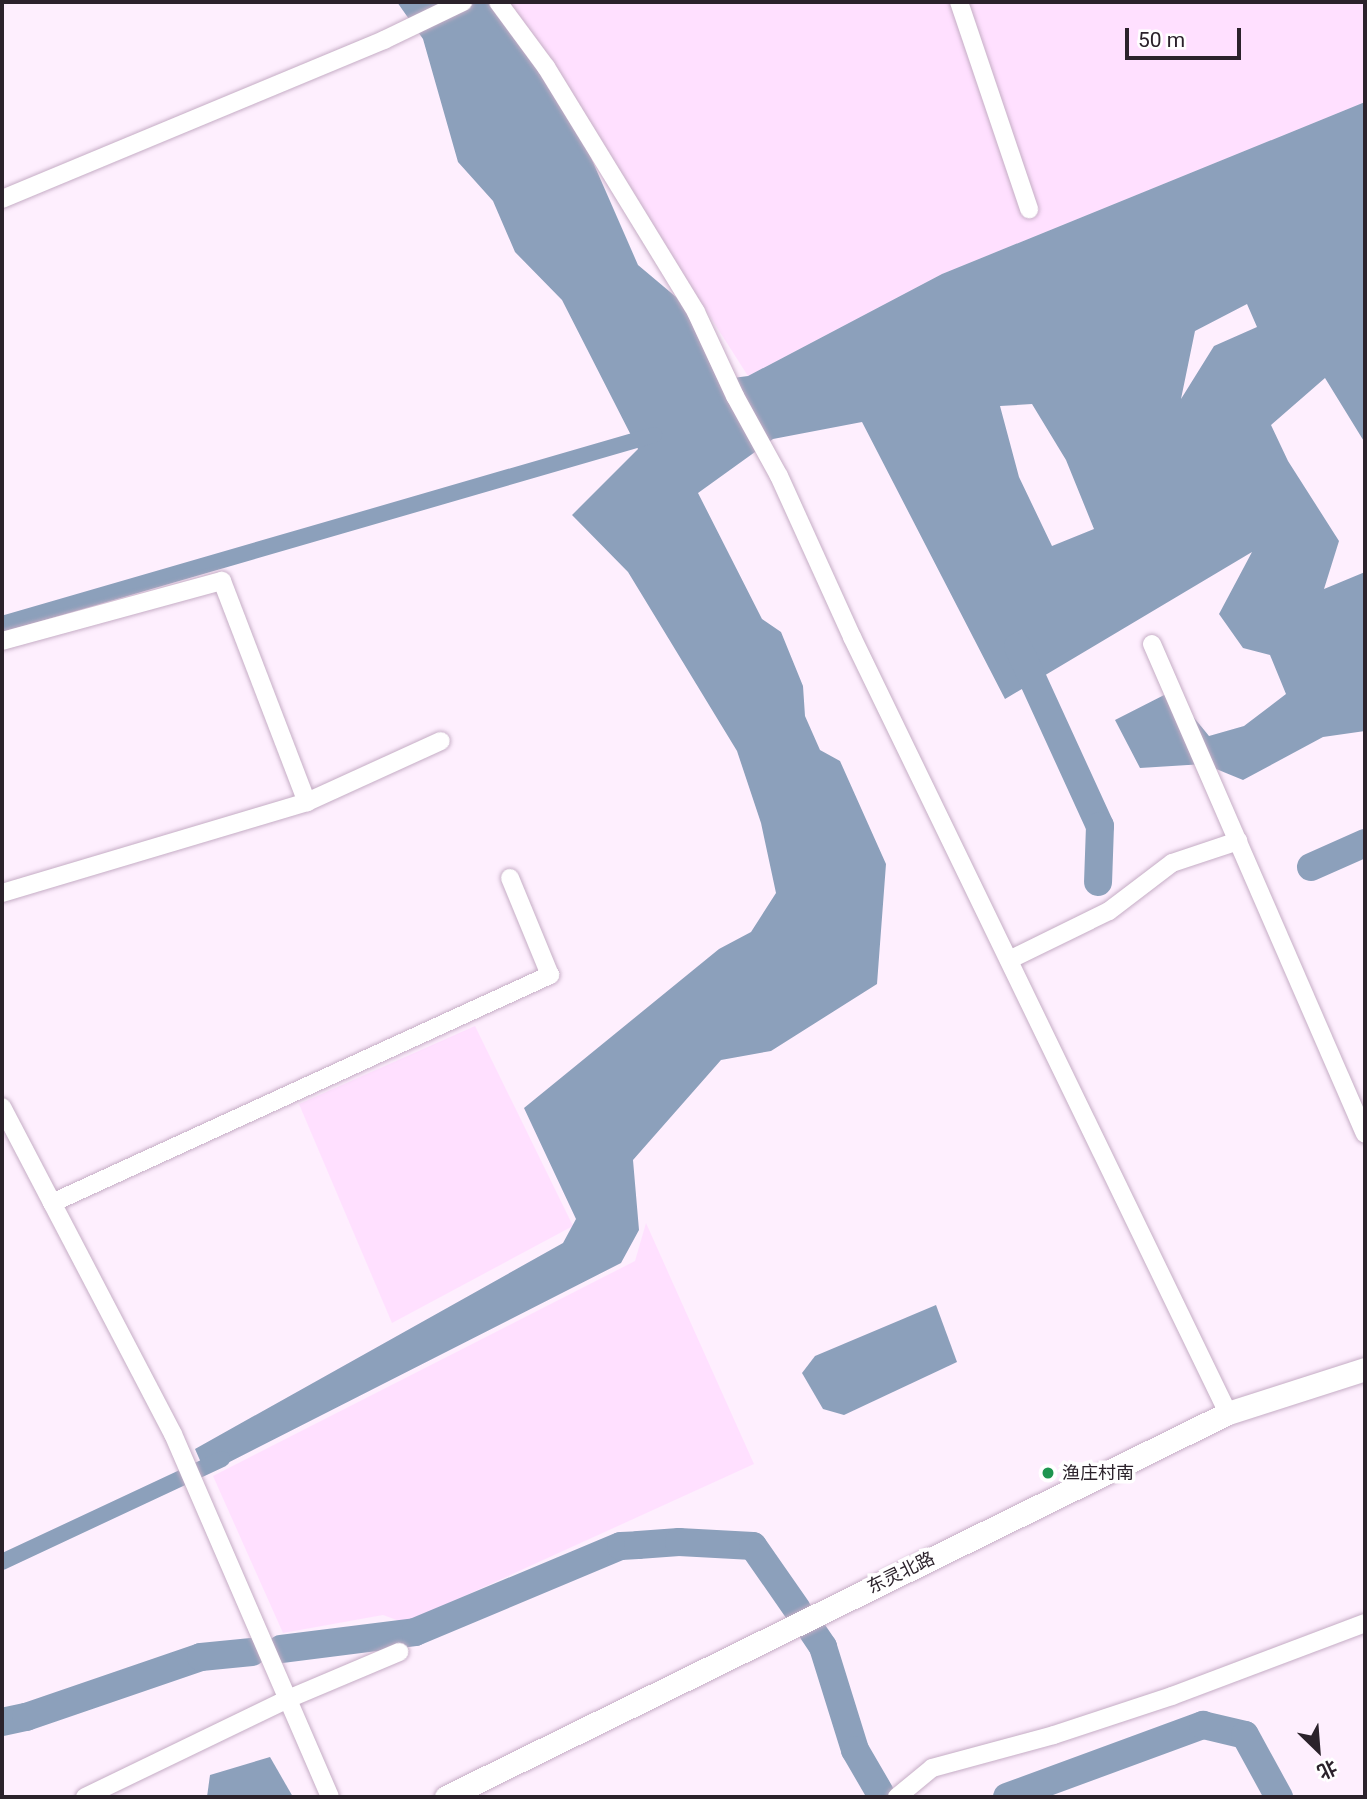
<!DOCTYPE html>
<html>
<head>
<meta charset="utf-8">
<style>
	body { margin:0 }
	#map { position:relative; width:1367px; height:1799px; overflow:hidden; background:#feeffe; font-family:Roboto,"Noto Sans SC",sans-serif }
	div>[style] { position:absolute }
	[style*='--x'] { left:calc(var(--x)*1px); top:calc(var(--y)*1px); width:calc(var(--w)*1px); rotate:calc(var(--a)*1deg) }
	.built>* { inset:0; background:#ffe0ff }
	.water>* { inset:0; background:#8ca0bb }
	.canal>* { height:16px; margin:-8px; padding:0 8px; transform-origin:8px; border-radius:8px; background:#8ca0bb }
	.river>* { height:28px; margin:-14px; padding:0 14px; transform-origin:14px; border-radius:14px; background:#8ca0bb }
	.roads { filter:drop-shadow(0 0 2px #c5adc5) drop-shadow(0 0 2px #c5adc5) }
	.minor>* { height:18px; margin:-9px; padding:0 9px; transform-origin:9px; border-radius:9px; background:#fff }
	.major>* { height:23px; margin:-11.5px; padding:0 11.5px; transform-origin:11.5px; border-radius:11.5px; background:#fff }
	.dots>* { width:19px; height:19px; translate:-50% -50%; box-sizing:border-box; border:4px solid #fff; border-radius:50% }
	span { translate:-50% -50%; white-space:nowrap; text-align:center; line-height:1.15; -webkit-text-stroke:7px #fff; paint-order:stroke }
	.poi-label { font-size:18px; color:#2b222b }
	.left { translate:0 -50%; text-align:left }
	.street-label { font-size:18px; color:#2b222b }
	.frame { position:absolute; inset:0; border:4px solid #2b222b; pointer-events:none }
	.north { position:absolute; left:1283px; top:1715px; width:70px; height:70px; -webkit-text-stroke:5px #fff; paint-order:stroke; rotate:155deg; font-size:19px; font-weight:700; line-height:28px; text-align:center; color:#2b222b }
	.north::after { content:''; display:block; margin:auto; width:24px; height:32px; background:#2b222b; clip-path:polygon(50% 0,100% 100%,50% 72%,0 100%) }
	.scale { position:absolute; left:1125px; top:28px; width:116px; height:32px; box-sizing:border-box; border:4px solid #2b222b; border-top:0; padding-left:9px; font-size:21px; line-height:24px; white-space:nowrap; color:#2b222b; -webkit-text-stroke:5px #fff; paint-order:stroke }
</style>
</head>
<body>
<div id="map">
	<div class="built">
		<i style="clip-path:polygon(509px 2px,1365px 2px,1365px 102px,942px 274px,748px 376px)"></i>
		<i style="clip-path:polygon(475px 1026px,573px 1226px,392px 1323px,299px 1104px)"></i>
		<i style="clip-path:polygon(646px 1223px,754px 1464px,405px 1623px,383px 1615px,283px 1633px,213px 1476px,635px 1261px)"></i>
	</div>
	<div class="water">
		<i style="clip-path:polygon(evenodd,397px 2px,499px 2px,582px 137px,638px 265px,682px 302px,718px 380px,748px 376px,942px 274px,1365px 102px,1365px 443px,1325px 378px,1271px 425px,1288px 461px,1339px 541px,1324px 589px,1365px 572px,1365px 731px,1323px 737px,1243px 780px,1204px 764px,1140px 768px,1115px 720px,1172px 691px,1209px 736px,1244px 726px,1286px 694px,1270px 655px,1243px 648px,1219px 614px,1252px 552px,1005px 699px,862px 422px,773px 439px,698px 493px,762px 619px,781px 632px,803px 686px,805px 716px,820px 750px,840px 761px,886px 864px,877px 984px,771px 1051px,721px 1060px,633px 1160px,639px 1230px,621px 1263px,206px 1474px,195px 1449px,563px 1243px,576px 1219px,524px 1108px,719px 949px,751px 932px,776px 893px,761px 823px,737px 751px,628px 572px,572px 515px,638px 449px,562px 300px,515px 252px,493px 201px,458px 162px,423px 39px,397px 2px,1247px 304px,1257px 327px,1214px 346px,1181px 399px,1195px 331px,1247px 304px,397px 2px,1032px 404px,1066px 460px,1094px 529px,1052px 546px,1019px 477px,1000px 406px,1032px 404px)"></i>
		<i style="clip-path:polygon(936px 1305px,957px 1362px,844px 1415px,823px 1409px,802px 1373px,815px 1356px)"></i>
		<i style="clip-path:polygon(270px 1757px,293px 1797px,207px 1797px,210px 1775px)"></i>
	</div>
	<div class="canal">
		<i style="--x:2;--y:624;--w:679;--a:-16.17"></i>
		<i style="--x:2;--y:1562;--w:243;--a:-25.1"></i>
	</div>
	<div class="river">
		<i style="--x:1018;--y:647;--w:197;--a:65.4"></i>
		<i style="--x:1100;--y:826;--w:56;--a:92"></i>
		<i style="--x:1311;--y:867;--w:59;--a:-24"></i>
		<i style="--x:813;--y:1632;--w:18;--a:56"></i>
		<i style="--x:823;--y:1647;--w:108;--a:72.7"></i>
		<i style="--x:855;--y:1750;--w:50;--a:59.8"></i>
		<i style="--x:281;--y:1649;--w:135;--a:-7.2"></i>
		<i style="--x:415;--y:1632;--w:223;--a:-22.7"></i>
		<i style="--x:621;--y:1546;--w:17;--a:-3"></i>
		<i style="--x:638;--y:1545;--w:41;--a:-4.2"></i>
		<i style="--x:679;--y:1542;--w:74;--a:3.1"></i>
		<i style="--x:753;--y:1546;--w:77;--a:55.1"></i>
		<i style="--x:2;--y:1722;--w:25;--a:-12"></i>
		<i style="--x:26;--y:1717;--w:185;--a:-18.9"></i>
		<i style="--x:201;--y:1657;--w:51;--a:-5.6"></i>
		<i style="--x:1007;--y:1797;--w:209;--a:-20.2"></i>
		<i style="--x:1203;--y:1725;--w:43;--a:13.4"></i>
		<i style="--x:1245;--y:1735;--w:71;--a:61.3"></i>
	</div>
	<div class="roads">
		<div class="minor">
			<i style="--x:498;--y:2;--w:81;--a:53.6"></i>
			<i style="--x:546;--y:67;--w:287;--a:58.5"></i>
			<i style="--x:696;--y:312;--w:93;--a:65.1"></i>
			<i style="--x:735;--y:396;--w:91;--a:61.2"></i>
			<i style="--x:779;--y:476;--w:177;--a:65.6"></i>
			<i style="--x:852;--y:637;--w:862;--a:64.15"></i>
			<i style="--x:959;--y:2;--w:219;--a:71.3"></i>
			<i style="--x:2;--y:199;--w:414;--a:-22.6"></i>
			<i style="--x:384;--y:40;--w:88;--a:-25.7"></i>
			<i style="--x:2;--y:641;--w:228;--a:-15.3"></i>
			<i style="--x:222;--y:581;--w:237;--a:69"></i>
			<i style="--x:1152;--y:644;--w:534;--a:66.51"></i>
			<i style="--x:2;--y:893;--w:318;--a:-16.6"></i>
			<i style="--x:307;--y:802;--w:147;--a:-24.5"></i>
			<i style="--x:1009;--y:960;--w:111;--a:-26.1"></i>
			<i style="--x:1109;--y:911;--w:79;--a:-37.3"></i>
			<i style="--x:1172;--y:863;--w:70;--a:-18.4"></i>
			<i style="--x:2;--y:1107;--w:369;--a:62.4"></i>
			<i style="--x:173;--y:1434;--w:395;--a:66.6"></i>
			<i style="--x:52;--y:1203;--w:548;--a:-24.6"></i>
			<i style="--x:550;--y:975;--w:105;--a:-112.4"></i>
			<i style="--x:85;--y:1797;--w:225;--a:-25.8"></i>
			<i style="--x:288;--y:1699;--w:121;--a:-22.9"></i>
			<i style="--x:897;--y:1797;--w:45;--a:-39.6"></i>
			<i style="--x:932;--y:1768;--w:126;--a:-15.1"></i>
			<i style="--x:1054;--y:1735;--w:124;--a:-18.3"></i>
			<i style="--x:1172;--y:1696;--w:206;--a:-20.7"></i>
		</div>
		<div class="major">
			<i style="--x:446;--y:1797;--w:871;--a:-26.15"></i>
			<i style="--x:1228;--y:1413;--w:144;--a:-17.8"></i>
		</div>
	</div>
	<div class="dots">
		<i style="left:1048px;top:1473px;background:#1e9550"></i>
	</div>
	<div class="poi-label">
		<span class="left" style="left:1062px;top:1473px">渔庄村南</span>
	</div>
	<div class="street-label">
		<span style="left:901px;top:1573px;rotate:-26deg">东灵北路</span>
	</div>
	<div class="frame"></div>
	<div class="north">北</div>
	<div class="scale">50 m</div>
</div>
</body>
</html>
